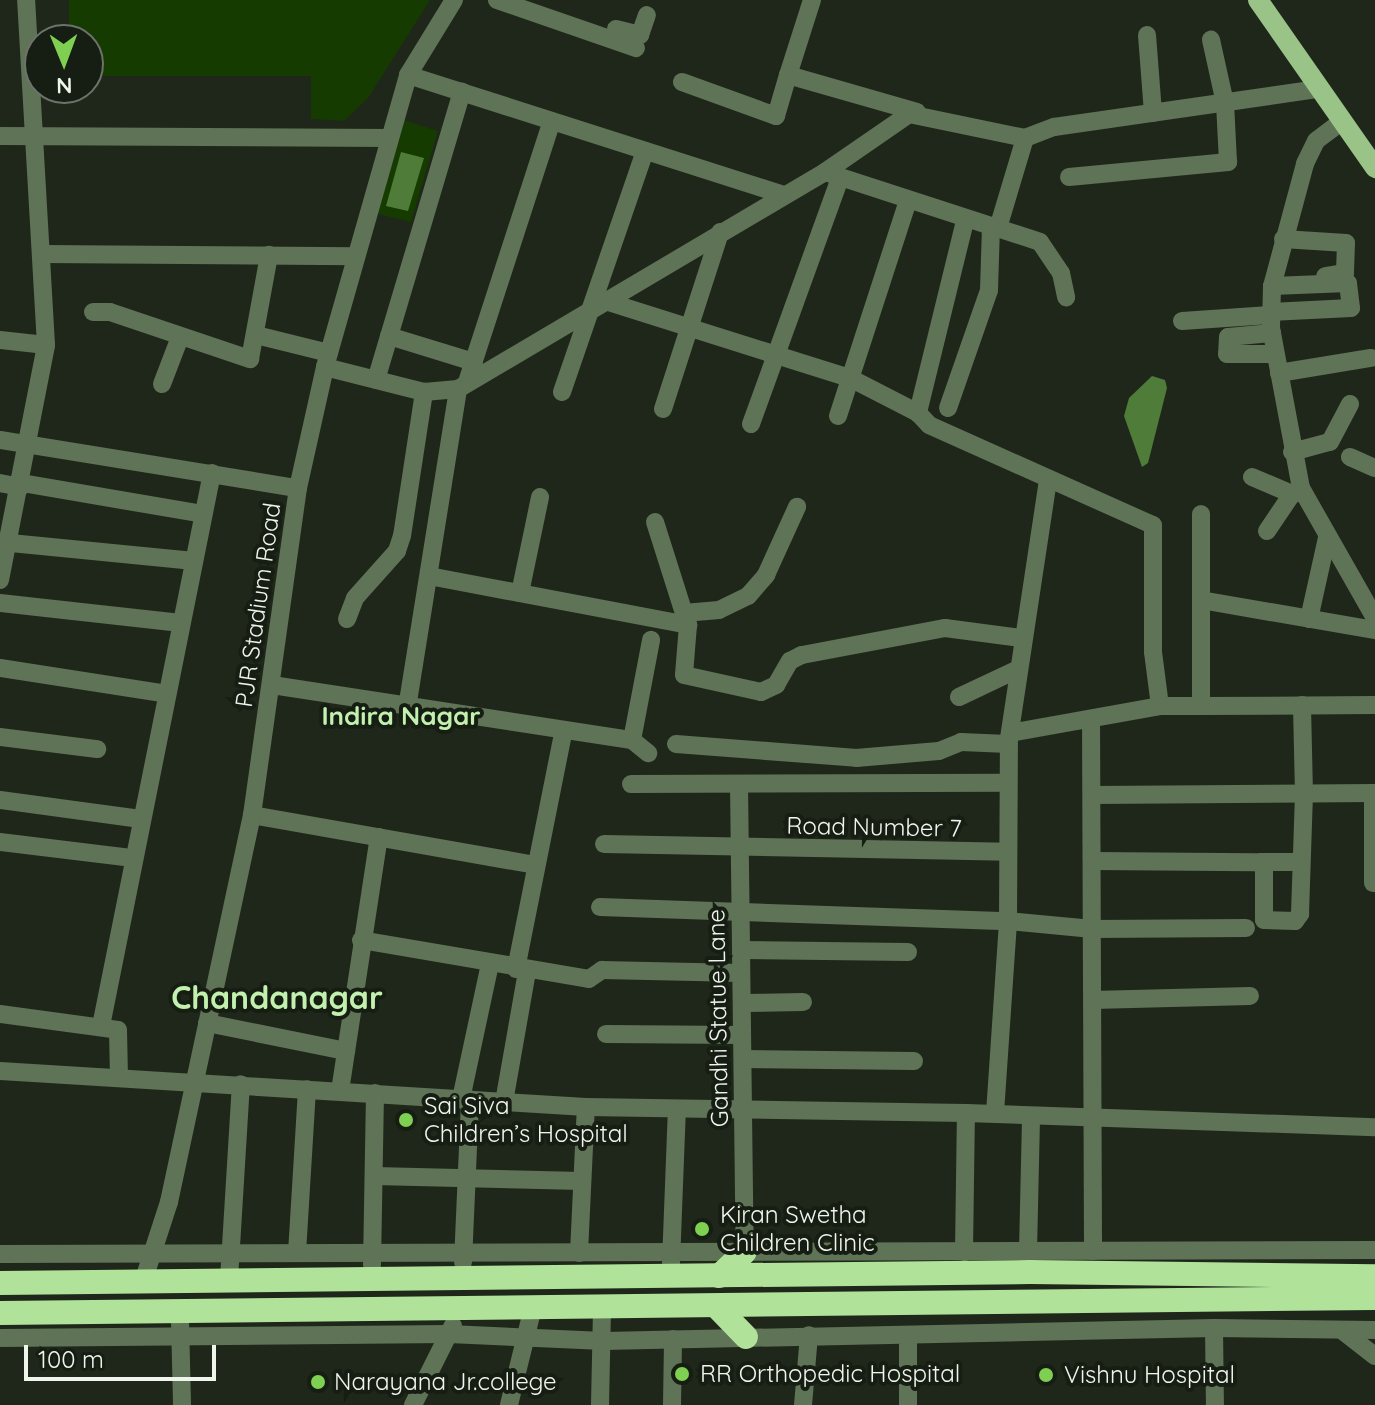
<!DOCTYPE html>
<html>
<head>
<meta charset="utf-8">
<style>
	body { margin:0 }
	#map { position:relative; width:1375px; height:1405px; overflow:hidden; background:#1f271b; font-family:Quicksand,sans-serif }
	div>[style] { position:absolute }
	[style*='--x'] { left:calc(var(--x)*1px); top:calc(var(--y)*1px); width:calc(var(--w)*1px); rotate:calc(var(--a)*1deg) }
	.green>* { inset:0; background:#163b00 }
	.water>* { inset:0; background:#4f7c38 }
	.minor>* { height:18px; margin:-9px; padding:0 9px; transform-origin:9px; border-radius:9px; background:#5f7356 }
	.major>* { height:20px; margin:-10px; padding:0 10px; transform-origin:10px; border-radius:10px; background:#99c387 }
	.highway>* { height:24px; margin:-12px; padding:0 12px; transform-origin:12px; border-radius:12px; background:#b0e29a }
	.dots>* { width:22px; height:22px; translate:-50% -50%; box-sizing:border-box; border:4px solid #161d12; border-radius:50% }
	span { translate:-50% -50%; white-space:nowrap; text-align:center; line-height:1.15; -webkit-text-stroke:8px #161d12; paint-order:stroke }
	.street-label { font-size:24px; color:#eff4ed }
	.poi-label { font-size:24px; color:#eff4ed }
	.left { translate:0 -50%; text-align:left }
	.neighbourhood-label { font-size:26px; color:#c2f0ae; font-weight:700 }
	.district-label { font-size:32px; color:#c2f0ae; font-weight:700 }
	.north { position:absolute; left:24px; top:24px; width:80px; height:80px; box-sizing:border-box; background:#161d12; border:2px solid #6d736a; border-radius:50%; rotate:179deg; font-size:22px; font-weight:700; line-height:32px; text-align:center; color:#eff4ed }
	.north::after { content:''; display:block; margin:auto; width:28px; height:36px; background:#7fd052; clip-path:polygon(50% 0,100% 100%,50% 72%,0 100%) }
	.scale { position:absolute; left:24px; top:1345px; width:192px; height:36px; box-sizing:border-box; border:4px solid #eff4ed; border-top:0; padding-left:10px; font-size:24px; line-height:28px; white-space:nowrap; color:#eff4ed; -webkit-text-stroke:6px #161d12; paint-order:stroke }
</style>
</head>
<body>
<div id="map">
	<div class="green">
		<i style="clip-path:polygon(69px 0,430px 0,368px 98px,344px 121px,311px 119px,311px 76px,88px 76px,88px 40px,69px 40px)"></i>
		<i style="clip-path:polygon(400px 119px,438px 131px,411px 222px,375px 213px)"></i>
	</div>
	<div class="water">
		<i style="clip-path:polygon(401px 152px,424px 158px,408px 211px,386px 206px)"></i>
		<i style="clip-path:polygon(1152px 376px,1165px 380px,1167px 388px,1148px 463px,1142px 467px,1124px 416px,1129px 398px)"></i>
	</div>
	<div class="minor">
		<i style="--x:497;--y:0;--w:147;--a:19.1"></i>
		<i style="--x:812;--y:0;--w:79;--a:107.7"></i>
		<i style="--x:788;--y:75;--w:134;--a:16"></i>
		<i style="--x:616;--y:29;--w:25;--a:14"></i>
		<i style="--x:640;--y:35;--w:21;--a:-71"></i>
		<i style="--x:1147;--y:35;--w:78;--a:85.6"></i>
		<i style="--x:408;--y:75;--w:394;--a:17.7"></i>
		<i style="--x:682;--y:82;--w:100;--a:19.9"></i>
		<i style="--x:776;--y:116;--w:43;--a:-73.7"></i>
		<i style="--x:1341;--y:122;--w:31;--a:143"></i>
		<i style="--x:1316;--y:141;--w:25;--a:116"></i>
		<i style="--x:1305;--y:164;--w:126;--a:105.1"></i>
		<i style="--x:1272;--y:286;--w:42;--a:91.4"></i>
		<i style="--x:1271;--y:328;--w:163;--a:79.4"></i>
		<i style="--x:1301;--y:488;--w:150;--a:60.4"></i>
		<i style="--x:0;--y:136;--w:388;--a:0.3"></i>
		<i style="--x:825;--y:172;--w:226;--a:18"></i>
		<i style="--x:1040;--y:242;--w:37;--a:56"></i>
		<i style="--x:1061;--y:273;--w:25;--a:78"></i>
		<i style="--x:1069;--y:177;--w:160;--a:-5.4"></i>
		<i style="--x:1228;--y:162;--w:59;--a:-92.9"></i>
		<i style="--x:1225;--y:103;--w:65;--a:-102.5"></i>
		<i style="--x:965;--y:221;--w:198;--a:103.8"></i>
		<i style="--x:918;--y:413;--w:16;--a:47"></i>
		<i style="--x:929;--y:425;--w:245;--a:24.1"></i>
		<i style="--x:1153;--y:525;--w:127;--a:90"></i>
		<i style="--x:1153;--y:652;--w:54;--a:82.6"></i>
		<i style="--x:998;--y:228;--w:94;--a:-73.3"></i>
		<i style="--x:1283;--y:239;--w:63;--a:3.6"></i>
		<i style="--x:1346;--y:243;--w:30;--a:92"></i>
		<i style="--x:1345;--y:273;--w:20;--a:171"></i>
		<i style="--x:42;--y:254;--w:314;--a:0.4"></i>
		<i style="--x:602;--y:300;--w:260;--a:17.5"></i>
		<i style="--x:850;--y:378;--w:76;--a:27.2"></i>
		<i style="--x:93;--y:312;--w:17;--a:0"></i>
		<i style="--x:110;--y:312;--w:148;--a:18.6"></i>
		<i style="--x:250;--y:359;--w:106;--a:-79.6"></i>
		<i style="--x:1270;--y:312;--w:81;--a:-2.8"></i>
		<i style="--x:1351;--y:308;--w:25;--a:-97"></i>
		<i style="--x:1348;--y:283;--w:76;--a:177.7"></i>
		<i style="--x:1182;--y:321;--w:88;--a:-3.9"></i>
		<i style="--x:1272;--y:333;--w:44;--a:174.8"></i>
		<i style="--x:1228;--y:337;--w:17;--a:93"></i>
		<i style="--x:1227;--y:354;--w:48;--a:0"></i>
		<i style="--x:256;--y:335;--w:75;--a:13.9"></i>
		<i style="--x:389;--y:336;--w:89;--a:17"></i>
		<i style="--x:0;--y:340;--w:46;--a:6.2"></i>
		<i style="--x:325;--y:367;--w:102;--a:14.2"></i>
		<i style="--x:424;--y:392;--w:34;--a:-5"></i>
		<i style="--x:458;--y:389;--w:426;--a:-30.6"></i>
		<i style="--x:825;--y:172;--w:102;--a:-34.6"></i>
		<i style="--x:909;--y:114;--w:118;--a:11.7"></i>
		<i style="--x:1025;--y:138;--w:31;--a:-21"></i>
		<i style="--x:1054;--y:127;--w:267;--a:-8.2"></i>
		<i style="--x:1279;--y:373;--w:93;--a:-9.3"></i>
		<i style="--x:468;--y:379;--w:271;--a:-72"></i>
		<i style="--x:376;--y:380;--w:301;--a:-73.4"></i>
		<i style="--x:162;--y:384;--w:50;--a:-69"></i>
		<i style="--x:562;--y:392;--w:255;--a:-71"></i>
		<i style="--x:948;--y:408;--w:125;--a:-70.8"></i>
		<i style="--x:989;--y:290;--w:63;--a:-88.2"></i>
		<i style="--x:663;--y:409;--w:186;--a:-72.1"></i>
		<i style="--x:838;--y:416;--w:226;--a:-72"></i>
		<i style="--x:751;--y:424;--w:262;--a:-70.1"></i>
		<i style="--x:0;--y:440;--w:302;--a:9.2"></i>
		<i style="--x:1292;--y:452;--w:39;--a:-15"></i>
		<i style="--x:1330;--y:442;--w:43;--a:-62.2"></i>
		<i style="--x:1350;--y:457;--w:27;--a:24"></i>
		<i style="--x:1252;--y:477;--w:43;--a:23"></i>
		<i style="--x:1292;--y:494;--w:11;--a:-10"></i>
		<i style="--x:0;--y:483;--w:21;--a:11"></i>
		<i style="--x:22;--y:483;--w:184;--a:9.7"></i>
		<i style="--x:1201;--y:514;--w:192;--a:90"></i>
		<i style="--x:1201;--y:706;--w:174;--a:-0.3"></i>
		<i style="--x:655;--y:522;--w:106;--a:72.4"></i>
		<i style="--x:1267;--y:531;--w:45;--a:-56"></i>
		<i style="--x:0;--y:542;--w:195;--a:5.6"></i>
		<i style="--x:429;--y:576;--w:264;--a:10.7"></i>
		<i style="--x:688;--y:625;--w:50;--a:94.6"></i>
		<i style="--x:684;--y:675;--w:79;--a:12.4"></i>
		<i style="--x:761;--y:692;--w:17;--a:-25"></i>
		<i style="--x:776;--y:685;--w:28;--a:-60"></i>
		<i style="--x:790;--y:661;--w:13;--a:-27"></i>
		<i style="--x:802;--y:655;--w:146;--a:-10.7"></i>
		<i style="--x:945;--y:628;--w:77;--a:7.5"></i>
		<i style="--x:0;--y:580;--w:239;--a:-78.9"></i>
		<i style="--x:46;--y:345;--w:346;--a:-93.3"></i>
		<i style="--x:520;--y:593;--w:98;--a:-78.2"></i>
		<i style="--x:1201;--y:600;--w:177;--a:9.8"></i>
		<i style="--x:0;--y:603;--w:182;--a:6.3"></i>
		<i style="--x:684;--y:613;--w:35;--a:-5"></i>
		<i style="--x:719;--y:610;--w:32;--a:-26"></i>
		<i style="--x:748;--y:596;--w:28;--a:-49"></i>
		<i style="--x:766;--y:575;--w:75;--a:-65.5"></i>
		<i style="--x:347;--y:619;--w:22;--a:-69"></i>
		<i style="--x:355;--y:598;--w:63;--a:-48.2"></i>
		<i style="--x:397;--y:551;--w:16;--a:-72"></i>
		<i style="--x:402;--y:536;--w:146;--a:-81.3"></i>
		<i style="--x:1309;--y:619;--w:83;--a:-77.5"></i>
		<i style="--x:0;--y:668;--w:169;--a:8.8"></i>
		<i style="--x:272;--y:685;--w:364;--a:8.7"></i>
		<i style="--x:632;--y:740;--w:21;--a:39"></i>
		<i style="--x:959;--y:697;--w:63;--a:-25.3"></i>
		<i style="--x:407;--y:708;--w:323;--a:-80.9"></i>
		<i style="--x:1091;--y:720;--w:531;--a:89.78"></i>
		<i style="--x:1010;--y:733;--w:152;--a:-10.2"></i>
		<i style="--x:1160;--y:706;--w:41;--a:0"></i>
		<i style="--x:0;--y:737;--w:98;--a:7.1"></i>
		<i style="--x:632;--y:740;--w:102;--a:-79.2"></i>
		<i style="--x:676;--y:744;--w:181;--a:4.4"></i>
		<i style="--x:856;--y:758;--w:83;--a:-4.8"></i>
		<i style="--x:939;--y:751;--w:24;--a:-22"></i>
		<i style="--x:961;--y:742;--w:47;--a:2.4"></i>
		<i style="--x:631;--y:784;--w:376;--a:-0.2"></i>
		<i style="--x:739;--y:784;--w:468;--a:89.3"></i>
		<i style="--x:1373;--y:793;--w:90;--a:90"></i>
		<i style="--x:1093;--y:795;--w:282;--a:-0.4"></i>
		<i style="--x:0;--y:800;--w:142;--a:7.7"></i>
		<i style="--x:252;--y:815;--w:288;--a:10"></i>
		<i style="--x:0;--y:842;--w:134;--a:6.9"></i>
		<i style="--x:604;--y:844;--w:403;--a:1.1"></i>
		<i style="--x:1093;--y:861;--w:162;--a:0.4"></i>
		<i style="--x:1259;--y:862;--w:42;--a:0"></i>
		<i style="--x:1264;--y:862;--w:58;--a:90"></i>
		<i style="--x:1264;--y:920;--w:31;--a:2"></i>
		<i style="--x:1295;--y:921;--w:9;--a:-54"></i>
		<i style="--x:1300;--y:914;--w:120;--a:-88.1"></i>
		<i style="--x:1304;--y:794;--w:89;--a:-91.3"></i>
		<i style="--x:600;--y:907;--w:408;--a:2"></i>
		<i style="--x:1008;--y:921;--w:85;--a:5.4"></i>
		<i style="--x:1093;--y:929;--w:153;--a:-0.4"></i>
		<i style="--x:361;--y:940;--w:231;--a:9.7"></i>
		<i style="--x:589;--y:979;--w:16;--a:-35"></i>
		<i style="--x:602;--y:970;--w:139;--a:1.2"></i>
		<i style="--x:741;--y:950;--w:167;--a:0.7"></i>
		<i style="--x:516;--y:969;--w:240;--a:-78.7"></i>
		<i style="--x:1093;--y:1000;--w:157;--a:-1.5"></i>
		<i style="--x:742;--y:1003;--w:61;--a:-0.9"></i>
		<i style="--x:0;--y:1014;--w:119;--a:7.7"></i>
		<i style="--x:118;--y:1030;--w:47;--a:88.8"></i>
		<i style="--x:207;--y:1023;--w:142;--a:11.4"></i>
		<i style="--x:101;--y:1026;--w:564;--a:-78.65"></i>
		<i style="--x:606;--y:1034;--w:136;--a:0.4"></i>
		<i style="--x:743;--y:1059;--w:171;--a:0.7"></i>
		<i style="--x:0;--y:1071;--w:587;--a:3.52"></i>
		<i style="--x:586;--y:1107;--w:380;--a:0.9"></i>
		<i style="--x:966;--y:1113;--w:409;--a:2"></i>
		<i style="--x:340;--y:1091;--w:257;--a:-81.3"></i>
		<i style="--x:461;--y:1099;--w:138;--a:-77.9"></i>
		<i style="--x:504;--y:1102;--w:133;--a:-80"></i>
		<i style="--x:995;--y:1113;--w:192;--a:-86.1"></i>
		<i style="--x:1008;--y:921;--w:183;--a:-89.7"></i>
		<i style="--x:1009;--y:738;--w:261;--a:-81.4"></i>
		<i style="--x:375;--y:1176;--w:207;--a:1.4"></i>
		<i style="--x:1028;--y:1251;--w:135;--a:-88.7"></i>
		<i style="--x:964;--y:1252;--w:139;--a:-89.2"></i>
		<i style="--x:297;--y:1253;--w:164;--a:-86.5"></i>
		<i style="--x:579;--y:1253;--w:146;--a:-87.3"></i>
		<i style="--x:0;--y:1254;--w:1375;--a:-0.17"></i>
		<i style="--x:463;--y:1262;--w:163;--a:-87.5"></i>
		<i style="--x:671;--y:1263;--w:154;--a:-87.8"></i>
		<i style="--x:372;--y:1265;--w:172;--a:-89"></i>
		<i style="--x:229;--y:1279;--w:195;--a:-86.5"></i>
		<i style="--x:143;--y:1282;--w:84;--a:-72"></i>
		<i style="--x:169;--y:1202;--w:396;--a:-77.9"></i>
		<i style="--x:252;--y:815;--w:330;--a:-82"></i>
		<i style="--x:298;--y:488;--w:124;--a:-77.4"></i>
		<i style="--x:325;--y:367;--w:304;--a:-74.1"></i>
		<i style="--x:408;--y:75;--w:88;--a:-58.5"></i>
		<i style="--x:180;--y:1321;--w:84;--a:88.6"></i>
		<i style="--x:1214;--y:1328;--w:77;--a:89.3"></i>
		<i style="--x:1344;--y:1332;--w:39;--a:38"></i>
		<i style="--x:908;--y:1335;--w:70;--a:90"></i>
		<i style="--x:0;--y:1338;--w:449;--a:-0.5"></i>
		<i style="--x:449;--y:1334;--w:155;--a:2.6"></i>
		<i style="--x:604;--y:1341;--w:610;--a:-1.22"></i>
		<i style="--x:1214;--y:1328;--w:161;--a:0.7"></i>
		<i style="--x:413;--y:1405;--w:89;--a:-63.4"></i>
		<i style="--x:509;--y:1405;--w:101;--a:-76.2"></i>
		<i style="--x:600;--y:1405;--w:98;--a:-88.8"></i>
		<i style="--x:672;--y:1405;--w:66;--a:-89.1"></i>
		<i style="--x:803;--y:1405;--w:70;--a:-85.1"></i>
	</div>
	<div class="major">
		<i style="--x:1258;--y:0;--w:205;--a:55.1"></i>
	</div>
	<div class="highway">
		<i style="--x:719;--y:1276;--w:35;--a:-43"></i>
		<i style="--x:0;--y:1283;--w:1030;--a:-0.61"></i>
		<i style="--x:1030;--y:1272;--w:345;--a:0.7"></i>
		<i style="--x:716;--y:1306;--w:43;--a:45.9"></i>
		<i style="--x:0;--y:1313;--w:1375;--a:-0.63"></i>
	</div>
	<div class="dots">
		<i style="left:406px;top:1120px;background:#7fd052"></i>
		<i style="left:702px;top:1229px;background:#7fd052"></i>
		<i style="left:682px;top:1374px;background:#7fd052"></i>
		<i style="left:1046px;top:1375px;background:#7fd052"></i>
		<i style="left:318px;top:1382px;background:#7fd052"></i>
	</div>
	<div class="street-label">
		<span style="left:258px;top:605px;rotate:-82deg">PJR Stadium Road</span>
		<span style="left:874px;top:827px;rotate:1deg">Road Number 7</span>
		<span style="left:718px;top:1018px;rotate:-91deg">Gandhi Statue Lane</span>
	</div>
	<div class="poi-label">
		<span class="left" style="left:424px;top:1120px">Sai Siva<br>Children’s Hospital</span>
		<span class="left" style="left:720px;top:1229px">Kiran Swetha<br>Children Clinic</span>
		<span class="left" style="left:700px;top:1374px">RR Orthopedic Hospital</span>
		<span class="left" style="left:1064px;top:1375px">Vishnu Hospital</span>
		<span class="left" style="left:334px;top:1382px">Narayana Jr.college</span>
	</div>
	<div class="neighbourhood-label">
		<span style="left:401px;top:716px">Indira Nagar</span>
	</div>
	<div class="district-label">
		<span style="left:277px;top:997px">Chandanagar</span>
	</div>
	<div class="north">N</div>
	<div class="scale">100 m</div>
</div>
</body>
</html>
